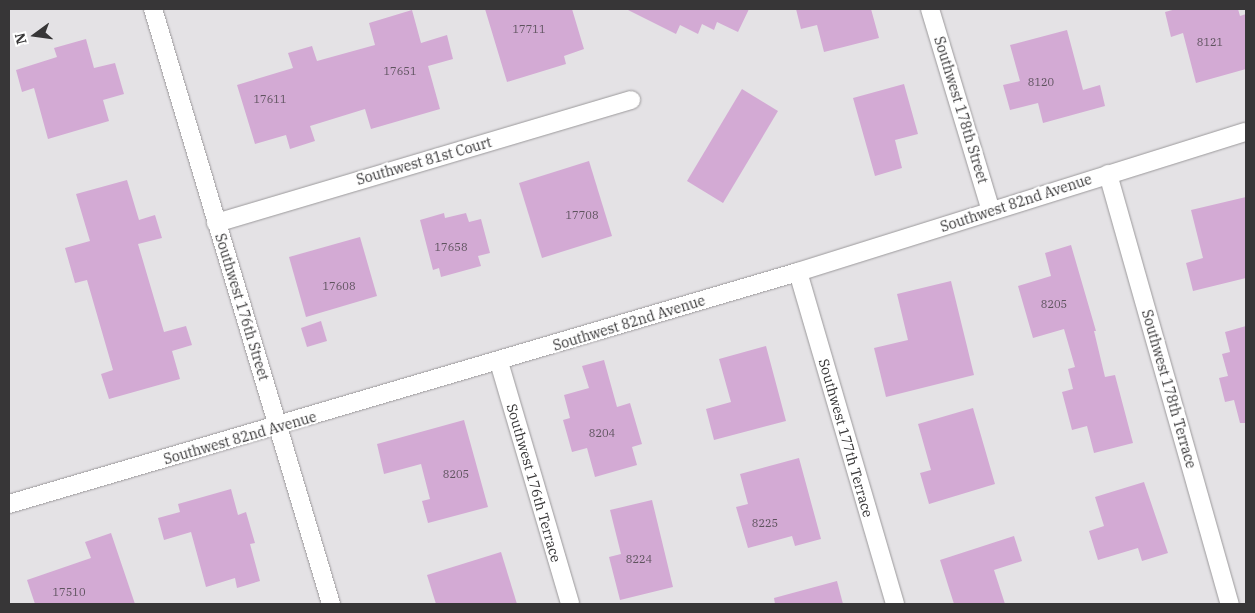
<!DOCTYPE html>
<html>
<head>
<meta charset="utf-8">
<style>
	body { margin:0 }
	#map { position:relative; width:1255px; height:613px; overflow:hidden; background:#e4e2e5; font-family:"IBM Plex Serif",serif }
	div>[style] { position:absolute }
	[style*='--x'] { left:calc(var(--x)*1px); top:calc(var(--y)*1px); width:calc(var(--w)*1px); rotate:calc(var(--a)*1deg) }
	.building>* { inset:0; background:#d3aad4 }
	.roads { filter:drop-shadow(0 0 1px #9b999b) drop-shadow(0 0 1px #9b999b) }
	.minor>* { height:18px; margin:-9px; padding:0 9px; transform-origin:9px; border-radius:9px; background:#fff }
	span { translate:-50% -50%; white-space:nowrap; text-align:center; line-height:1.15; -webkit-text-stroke:4.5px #fff; paint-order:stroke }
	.number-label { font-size:11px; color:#5e535e }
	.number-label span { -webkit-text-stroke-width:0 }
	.street-label { font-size:14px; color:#373637 }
	.frame { position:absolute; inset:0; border:10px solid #373637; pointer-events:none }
	.north { position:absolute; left:10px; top:10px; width:50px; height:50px; -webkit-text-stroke:4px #fff; paint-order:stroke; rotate:256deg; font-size:14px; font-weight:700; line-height:20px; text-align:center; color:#373637 }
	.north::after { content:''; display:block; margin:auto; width:18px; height:22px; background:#373637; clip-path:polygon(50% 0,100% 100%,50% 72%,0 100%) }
</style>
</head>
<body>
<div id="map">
	<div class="building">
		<i style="clip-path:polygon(485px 9px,572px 9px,584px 49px,564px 56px,566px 64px,507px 82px)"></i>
		<i style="clip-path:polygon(626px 9px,749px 9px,738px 32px,717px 22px,714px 30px,702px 24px,698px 34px,680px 25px,676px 34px)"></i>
		<i style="clip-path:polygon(796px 9px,871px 9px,879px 38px,824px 52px,817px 25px,801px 29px)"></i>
		<i style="clip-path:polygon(1176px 9px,1238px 9px,1240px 16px,1246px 14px,1246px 69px,1196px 83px,1183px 33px,1171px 37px,1165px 12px)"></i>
		<i style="clip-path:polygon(412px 10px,421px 43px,447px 35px,453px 59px,428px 66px,440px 109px,371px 129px,365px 109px,310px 126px,315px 141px,290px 149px,286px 135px,255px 144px,237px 85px,293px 68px,288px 53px,312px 46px,317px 61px,375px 45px,369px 23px)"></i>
		<i style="clip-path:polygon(1067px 30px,1083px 90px,1100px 85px,1105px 106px,1043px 123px,1038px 103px,1010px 110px,1003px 85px,1020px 81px,1010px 45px)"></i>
		<i style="clip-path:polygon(86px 39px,94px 68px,115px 63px,124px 94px,103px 100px,109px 121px,48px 139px,34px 88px,22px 92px,16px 70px,57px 57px,54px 48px)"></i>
		<i style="clip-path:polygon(904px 84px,918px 134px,895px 140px,902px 168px,875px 176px,853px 98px)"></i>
		<i style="clip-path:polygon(742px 89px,778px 111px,723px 203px,687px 181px)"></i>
		<i style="clip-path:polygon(589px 161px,612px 236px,542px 258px,519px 183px)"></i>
		<i style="clip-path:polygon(127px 180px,139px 220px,155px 215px,162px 238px,138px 244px,164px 332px,186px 326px,192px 345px,172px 351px,180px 379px,109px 399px,101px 374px,113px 370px,87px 280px,75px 283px,65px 248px,90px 241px,76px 194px)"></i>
		<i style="clip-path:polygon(1246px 197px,1246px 278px,1193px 291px,1186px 263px,1203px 258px,1191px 210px)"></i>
		<i style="clip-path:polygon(444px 213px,445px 218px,466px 213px,469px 222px,481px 219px,490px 253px,478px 256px,481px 266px,441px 277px,439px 268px,433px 270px,420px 220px)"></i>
		<i style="clip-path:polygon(360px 237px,377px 296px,306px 317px,289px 257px)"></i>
		<i style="clip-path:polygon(1071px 245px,1096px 331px,1094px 331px,1105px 377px,1115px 375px,1133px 443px,1094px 453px,1087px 426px,1072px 430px,1062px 392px,1073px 389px,1068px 369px,1075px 367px,1064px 329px,1033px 338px,1018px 286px,1051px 276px,1045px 253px)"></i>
		<i style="clip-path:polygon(951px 281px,974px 375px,886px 397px,874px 348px,908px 340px,897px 294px)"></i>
		<i style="clip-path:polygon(321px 321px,327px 341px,307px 347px,301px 328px)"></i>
		<i style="clip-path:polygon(1246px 326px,1246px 423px,1240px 423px,1234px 400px,1225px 402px,1219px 378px,1228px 376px,1222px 354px,1230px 352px,1225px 332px)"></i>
		<i style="clip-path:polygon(766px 346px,786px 421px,714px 440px,706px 409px,731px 402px,719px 359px)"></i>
		<i style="clip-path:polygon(604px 360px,617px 407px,630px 403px,642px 444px,632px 447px,637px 465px,595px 477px,587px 448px,572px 452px,563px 420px,570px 418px,564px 395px,589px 388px,582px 366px)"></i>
		<i style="clip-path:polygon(973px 408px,995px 484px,929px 504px,920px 473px,931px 470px,918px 424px)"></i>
		<i style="clip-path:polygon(464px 420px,488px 507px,428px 523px,422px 501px,430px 499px,421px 464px,384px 474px,377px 444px)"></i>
		<i style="clip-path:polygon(799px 458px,821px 539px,795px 546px,792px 536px,748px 548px,736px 507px,748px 504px,740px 474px)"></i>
		<i style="clip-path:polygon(1144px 482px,1168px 553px,1142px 561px,1138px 548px,1098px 560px,1089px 531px,1104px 526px,1095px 497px)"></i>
		<i style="clip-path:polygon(231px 489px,238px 515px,246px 512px,255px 543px,250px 544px,260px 581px,237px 588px,235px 578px,206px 587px,191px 532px,164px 540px,158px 518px,180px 512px,178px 504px)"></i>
		<i style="clip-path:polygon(652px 500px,673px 587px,620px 600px,609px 557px,621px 554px,610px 510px)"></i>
		<i style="clip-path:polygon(111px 533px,135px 604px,35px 604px,27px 580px,91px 558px,85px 542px)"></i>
		<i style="clip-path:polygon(1014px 536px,1022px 561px,994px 570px,1005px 604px,954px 604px,940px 560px)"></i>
		<i style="clip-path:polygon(501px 552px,517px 604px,436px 604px,427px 575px)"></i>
		<i style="clip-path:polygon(837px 581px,843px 604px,775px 604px,774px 598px)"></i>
	</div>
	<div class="roads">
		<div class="minor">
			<i style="--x:153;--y:9;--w:621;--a:73.34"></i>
			<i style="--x:930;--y:9;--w:211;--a:73.2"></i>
			<i style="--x:1108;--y:174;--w:447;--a:74.2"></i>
			<i style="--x:216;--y:223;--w:433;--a:-16.5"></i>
			<i style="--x:798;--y:272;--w:346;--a:73.7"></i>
			<i style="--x:499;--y:362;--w:252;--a:73.6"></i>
			<i style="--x:9;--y:504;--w:822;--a:-16.39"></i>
			<i style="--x:798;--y:272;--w:469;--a:-17.4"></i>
		</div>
	</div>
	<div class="number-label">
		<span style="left:529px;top:29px">17711</span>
		<span style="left:1210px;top:42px">8121</span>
		<span style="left:400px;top:71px">17651</span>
		<span style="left:1041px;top:82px">8120</span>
		<span style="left:270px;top:99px">17611</span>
		<span style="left:582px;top:215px">17708</span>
		<span style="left:451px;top:247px">17658</span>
		<span style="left:339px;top:286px">17608</span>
		<span style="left:1054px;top:304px">8205</span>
		<span style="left:602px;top:433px">8204</span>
		<span style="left:456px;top:474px">8205</span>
		<span style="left:765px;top:523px">8225</span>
		<span style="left:639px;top:559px">8224</span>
		<span style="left:69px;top:592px">17510</span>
	</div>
	<div class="street-label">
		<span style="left:961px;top:110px;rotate:73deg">Southwest 178th Street</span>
		<span style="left:424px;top:161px;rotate:-16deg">Southwest 81st Court</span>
		<span style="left:1016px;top:203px;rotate:-18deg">Southwest 82nd Avenue</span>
		<span style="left:242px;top:307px;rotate:73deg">Southwest 176th Street</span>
		<span style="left:629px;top:323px;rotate:-17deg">Southwest 82nd Avenue</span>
		<span style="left:1169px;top:389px;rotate:74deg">Southwest 178th Terrace</span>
		<span style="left:240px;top:438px;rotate:-16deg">Southwest 82nd Avenue</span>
		<span style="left:846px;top:438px;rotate:74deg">Southwest 177th Terrace</span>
		<span style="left:534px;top:483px;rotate:74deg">Southwest 176th Terrace</span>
	</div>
	<div class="frame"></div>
	<div class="north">N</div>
</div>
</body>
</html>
